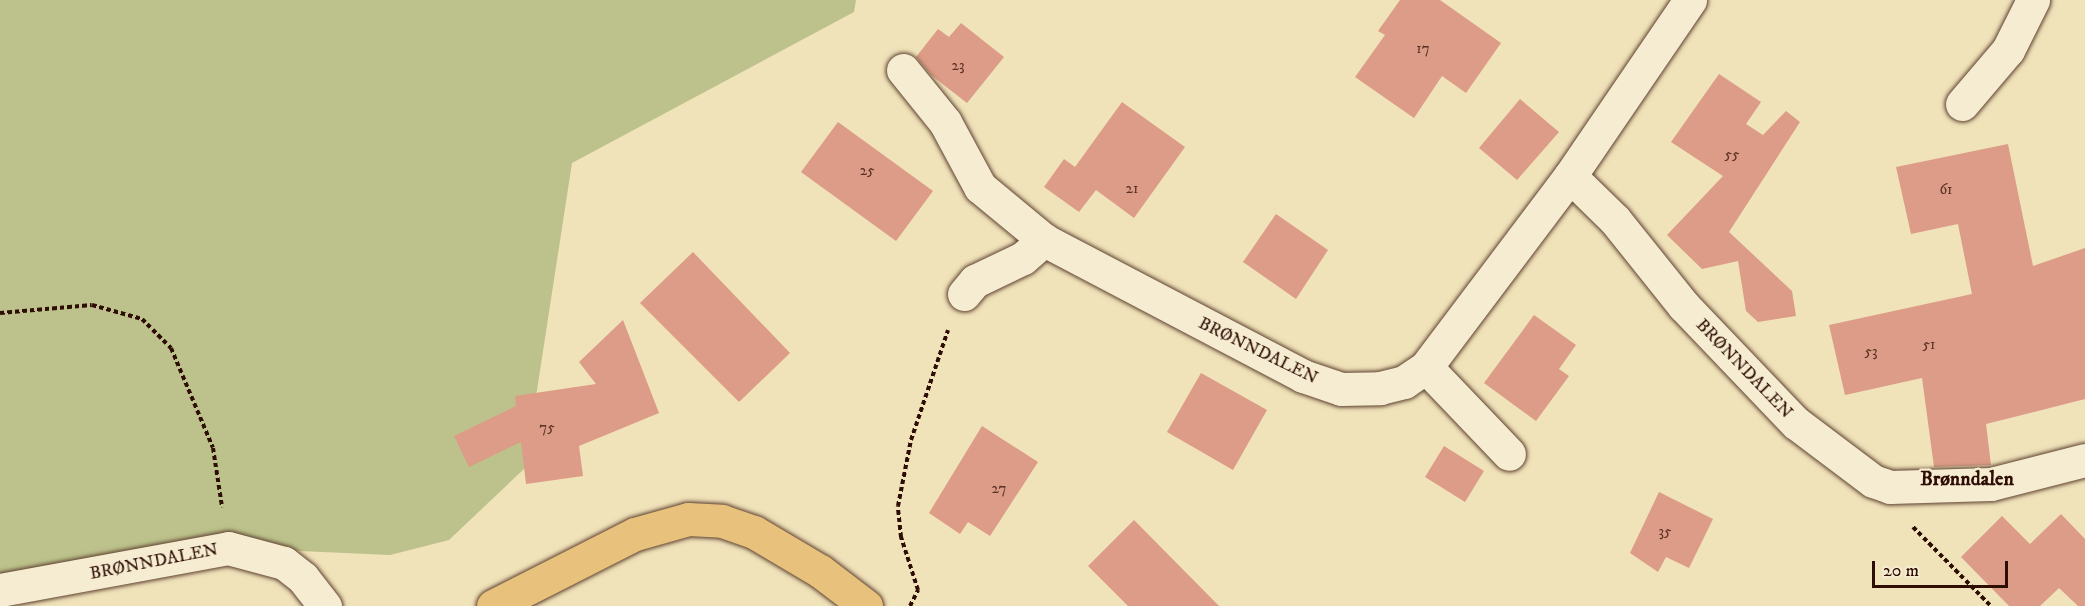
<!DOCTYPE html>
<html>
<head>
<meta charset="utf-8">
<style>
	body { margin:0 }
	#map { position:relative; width:2085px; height:606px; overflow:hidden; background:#f0e2b9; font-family:"IM FELL DW Pica",serif }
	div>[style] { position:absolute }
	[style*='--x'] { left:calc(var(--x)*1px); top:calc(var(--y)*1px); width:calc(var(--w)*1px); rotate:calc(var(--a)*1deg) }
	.green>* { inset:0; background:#bdc28c }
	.building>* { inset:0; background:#dc9c87 }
	.path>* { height:4px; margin-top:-2px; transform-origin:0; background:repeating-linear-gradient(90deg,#2e0d03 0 4.5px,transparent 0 7.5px) }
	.roads { filter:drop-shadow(0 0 2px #5e4230) drop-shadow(0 0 2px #5e4230) }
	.minor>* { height:33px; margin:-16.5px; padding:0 16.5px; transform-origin:16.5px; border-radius:16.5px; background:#f5ecd2 }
	.major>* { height:33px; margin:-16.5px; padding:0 16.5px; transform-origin:16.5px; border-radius:16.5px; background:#e8c17c }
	span { translate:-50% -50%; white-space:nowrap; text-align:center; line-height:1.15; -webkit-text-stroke:4.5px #f5ecd2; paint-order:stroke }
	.number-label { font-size:15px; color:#5a3124 }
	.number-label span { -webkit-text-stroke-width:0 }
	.street-label { font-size:18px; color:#2e0d03 }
	.neighbourhood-label { font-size:20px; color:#2e0d03; font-weight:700 }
	.scale { position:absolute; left:1872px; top:561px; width:136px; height:27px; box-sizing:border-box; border:3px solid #2e0d03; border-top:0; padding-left:8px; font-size:18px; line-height:21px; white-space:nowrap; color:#2e0d03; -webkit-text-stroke:4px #f5ecd2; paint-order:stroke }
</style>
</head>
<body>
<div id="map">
	<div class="green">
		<i style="clip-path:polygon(0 0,856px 0,854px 12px,572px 163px,525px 468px,449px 540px,390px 555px,228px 548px,0 590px)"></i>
	</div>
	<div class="building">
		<i style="clip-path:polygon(1400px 0,1440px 0,1501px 43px,1466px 93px,1442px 76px,1414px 118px,1355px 77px,1385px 35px,1378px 31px)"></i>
		<i style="clip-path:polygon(961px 23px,1004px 57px,967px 103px,931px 75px,916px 57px,938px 29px,949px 37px)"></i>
		<i style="clip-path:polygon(1719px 74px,1761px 102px,1746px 124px,1763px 135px,1786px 111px,1800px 122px,1729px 232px,1792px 291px,1796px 316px,1758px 322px,1746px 311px,1738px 261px,1702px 269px,1667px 235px,1723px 176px,1671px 142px)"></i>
		<i style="clip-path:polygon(1520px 99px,1559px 132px,1517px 180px,1479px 148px)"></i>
		<i style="clip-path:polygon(1122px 102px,1185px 147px,1134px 218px,1096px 190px,1079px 212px,1044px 187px,1064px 159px,1075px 167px)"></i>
		<i style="clip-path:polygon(838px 122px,933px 191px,896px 241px,801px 172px)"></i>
		<i style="clip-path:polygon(2008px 144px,2033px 266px,2085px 248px,2085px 399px,1986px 424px,1991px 465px,1934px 467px,1922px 378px,1845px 395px,1829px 325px,1972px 294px,1958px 224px,1911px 234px,1896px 167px)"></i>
		<i style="clip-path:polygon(1276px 214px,1328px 250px,1296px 299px,1243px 262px)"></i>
		<i style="clip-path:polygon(693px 252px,790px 353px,739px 402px,640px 303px)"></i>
		<i style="clip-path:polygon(1534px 315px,1576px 345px,1559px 369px,1569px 376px,1536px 421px,1484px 383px)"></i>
		<i style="clip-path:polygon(623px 320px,659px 413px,579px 446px,583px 476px,526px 484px,521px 442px,469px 467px,454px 436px,516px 406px,515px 396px,596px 384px,579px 362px)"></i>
		<i style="clip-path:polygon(1201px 373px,1267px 410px,1233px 470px,1167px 432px)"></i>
		<i style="clip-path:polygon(982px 426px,1038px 462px,990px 536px,968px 522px,960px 534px,929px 513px)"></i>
		<i style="clip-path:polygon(1444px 446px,1484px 471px,1465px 502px,1425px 477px)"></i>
		<i style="clip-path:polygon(1659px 492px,1713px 519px,1689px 568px,1666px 557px,1658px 572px,1630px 553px)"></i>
		<i style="clip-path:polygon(2061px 514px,2085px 539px,2085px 606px,2078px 606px,2059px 588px,2040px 606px,2009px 606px,1961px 557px,2002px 516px,2030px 544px)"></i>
		<i style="clip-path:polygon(1134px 520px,1219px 606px,1128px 606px,1088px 566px)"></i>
	</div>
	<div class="path">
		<i style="--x:0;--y:313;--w:92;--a:-5"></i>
		<i style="--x:92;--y:305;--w:52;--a:15.6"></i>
		<i style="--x:142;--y:319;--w:41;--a:45"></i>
		<i style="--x:171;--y:348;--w:108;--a:67.2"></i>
		<i style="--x:213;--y:448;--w:60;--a:81.3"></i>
		<i style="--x:1913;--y:527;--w:111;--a:45.4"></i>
		<i style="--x:910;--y:606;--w:18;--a:-63"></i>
		<i style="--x:918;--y:590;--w:56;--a:-107.8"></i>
		<i style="--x:901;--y:537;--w:31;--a:-96"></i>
		<i style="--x:898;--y:506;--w:67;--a:-78.9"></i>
		<i style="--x:911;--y:440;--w:116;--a:-71.4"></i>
	</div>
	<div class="roads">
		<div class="minor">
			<i style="--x:903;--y:70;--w:67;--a:51.1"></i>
			<i style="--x:945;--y:122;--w:74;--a:61.7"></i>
			<i style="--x:980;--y:187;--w:83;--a:39.6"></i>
			<i style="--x:1044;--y:240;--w:293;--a:27.7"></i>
			<i style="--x:1303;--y:376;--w:40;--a:18.9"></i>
			<i style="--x:1341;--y:389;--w:39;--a:-1"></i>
			<i style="--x:1380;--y:388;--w:25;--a:-14"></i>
			<i style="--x:1404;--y:382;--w:27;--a:-34"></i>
			<i style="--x:1426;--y:367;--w:239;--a:-53"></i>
			<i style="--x:1570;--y:176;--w:213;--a:-55.7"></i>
			<i style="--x:1962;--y:104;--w:71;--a:-49.6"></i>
			<i style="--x:2008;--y:50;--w:56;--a:-63.4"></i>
			<i style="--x:1570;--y:176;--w:63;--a:44.4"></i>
			<i style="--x:1615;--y:220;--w:110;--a:51.3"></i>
			<i style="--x:1684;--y:306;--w:162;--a:46.3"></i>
			<i style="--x:1796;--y:423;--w:96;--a:37"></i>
			<i style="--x:1873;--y:481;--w:18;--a:19"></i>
			<i style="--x:1890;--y:487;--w:101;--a:-1.7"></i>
			<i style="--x:1991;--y:484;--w:97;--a:-14.3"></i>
			<i style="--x:964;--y:294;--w:17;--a:-50"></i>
			<i style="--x:975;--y:281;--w:53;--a:-25.6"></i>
			<i style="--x:1023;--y:258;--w:28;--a:-41"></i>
			<i style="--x:1426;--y:367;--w:120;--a:46.3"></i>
			<i style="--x:0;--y:590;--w:232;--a:-10.4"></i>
			<i style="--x:228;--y:548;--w:58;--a:15"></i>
			<i style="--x:284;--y:563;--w:24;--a:38"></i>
			<i style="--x:303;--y:578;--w:36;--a:52"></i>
		</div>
		<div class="major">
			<i style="--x:493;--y:606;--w:159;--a:-26.9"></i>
			<i style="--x:635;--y:534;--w:55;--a:-15.8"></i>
			<i style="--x:688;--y:519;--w:34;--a:3"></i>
			<i style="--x:722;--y:521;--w:34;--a:19"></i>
			<i style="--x:754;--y:532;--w:77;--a:30.6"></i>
			<i style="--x:820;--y:571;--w:58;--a:37.3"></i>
		</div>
	</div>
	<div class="number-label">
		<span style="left:1423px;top:49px">17</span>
		<span style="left:958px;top:66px">23</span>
		<span style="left:1732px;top:155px">55</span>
		<span style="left:867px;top:171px">25</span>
		<span style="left:1132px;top:189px">21</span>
		<span style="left:1946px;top:190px">61</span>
		<span style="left:1929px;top:345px">51</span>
		<span style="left:1871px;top:352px">53</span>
		<span style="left:547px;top:428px">75</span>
		<span style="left:999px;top:489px">27</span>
		<span style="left:1665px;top:532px">35</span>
	</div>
	<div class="street-label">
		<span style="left:1258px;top:351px;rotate:26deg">BRØNNDALEN</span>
		<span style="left:1744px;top:369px;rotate:46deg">BRØNNDALEN</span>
		<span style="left:154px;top:562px;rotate:-11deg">BRØNNDALEN</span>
	</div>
	<div class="neighbourhood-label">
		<span style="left:1967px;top:479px">Brønndalen</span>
	</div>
	<div class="scale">20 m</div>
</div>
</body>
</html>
